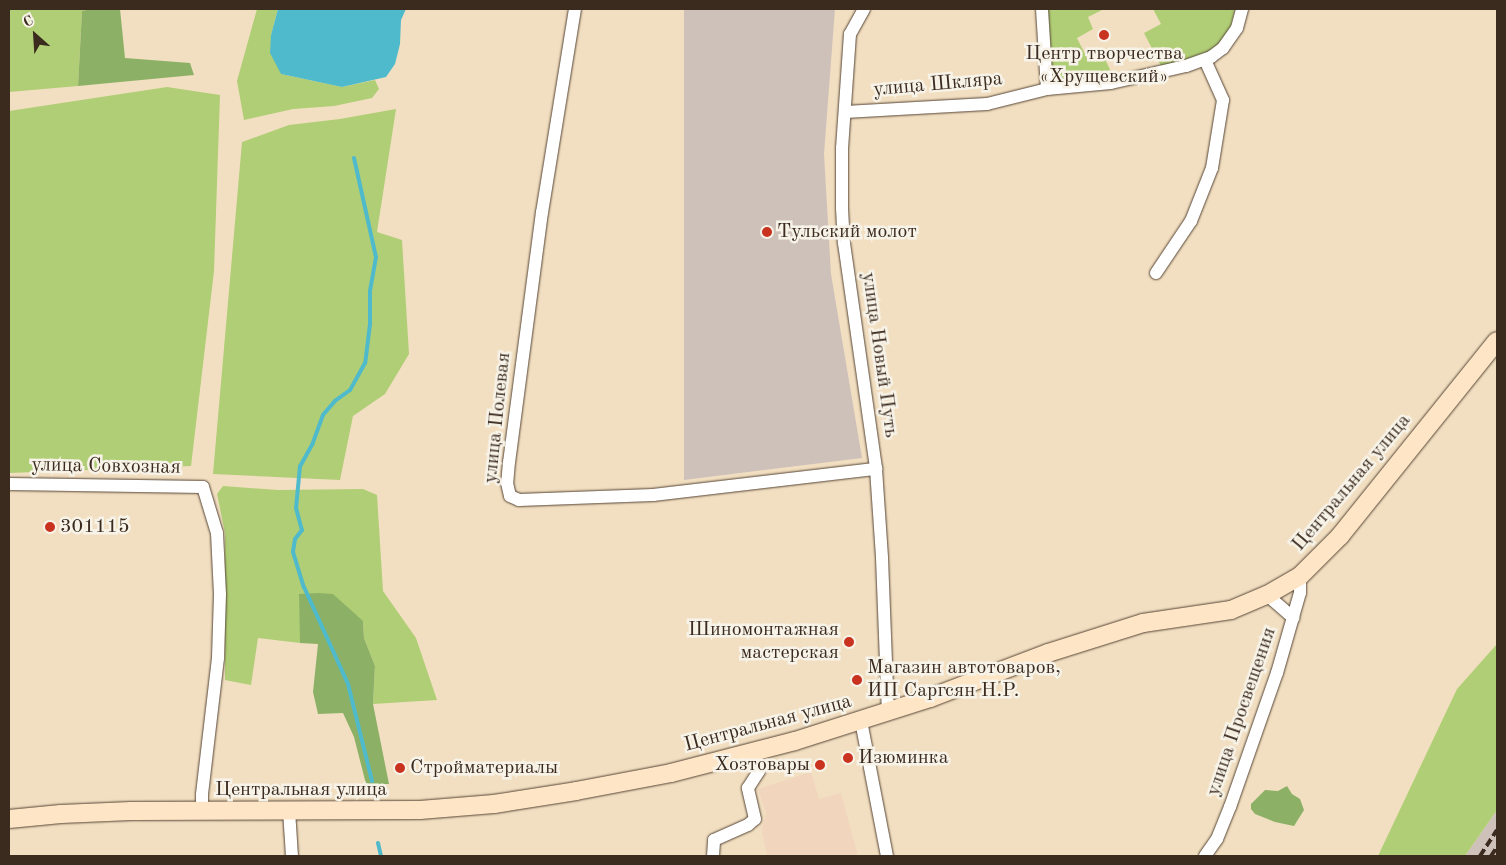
<!DOCTYPE html>
<html>
<head>
<meta charset="utf-8">
<style>
	body { margin:0 }
	#map { position:relative; width:1506px; height:865px; overflow:hidden; background:#f2dfc1; font-family:"Old Standard TT",serif }
	div>[style] { position:absolute }
	[style*='--x'] { left:calc(var(--x)*1px); top:calc(var(--y)*1px); width:calc(var(--w)*1px); rotate:calc(var(--a)*1deg) }
	.built>* { inset:0; background:#f1d5bd }
	.industrial>* { inset:0; background:#cec1ba }
	.green>* { inset:0; background:#b0ce75 }
	.forest>* { inset:0; background:#8cb166 }
	.water>* { inset:0; background:#4fbacb }
	.stream>* { height:4px; margin:-2px; padding:0 2px; transform-origin:2px; border-radius:2px; background:#4fbacb }
	.roads { filter:drop-shadow(0 0 1px #564536) drop-shadow(0 0 1px #564536) }
	.minor>* { height:12px; margin:-6px; padding:0 6px; transform-origin:6px; border-radius:6px; background:#fff }
	.secondary>* { height:18px; margin:-9px; padding:0 9px; transform-origin:9px; border-radius:9px; background:#fee5c5 }
	.rail>* { height:4px; margin-top:-2px; transform-origin:0; background:repeating-linear-gradient(90deg,#3b2a1e 0 8px,transparent 0 12px) }
	.dots>* { width:14px; height:14px; translate:-50% -50%; box-sizing:border-box; border:2px solid #f7f3e8; border-radius:50% }
	span { translate:-50% -50%; white-space:nowrap; text-align:center; line-height:1.15; -webkit-text-stroke:5px #f7f3e8; paint-order:stroke }
	.poi-label { font-size:20px; color:#3b2a1e }
	.left { translate:0 -50%; text-align:left }
	.right { translate:-100% -50%; text-align:right }
	.street-label { font-size:20px; color:#3b2a1e }
	.frame { position:absolute; inset:0; border:10px solid #3b2a1e; pointer-events:none }
	.north { position:absolute; left:10px; top:10px; width:50px; height:50px; -webkit-text-stroke:4px #f7f3e8; paint-order:stroke; rotate:334deg; font-size:14px; font-weight:700; line-height:20px; text-align:center; color:#3b2a1e }
	.north::after { content:''; display:block; margin:auto; width:18px; height:22px; background:#3b2a1e; clip-path:polygon(50% 0,100% 100%,50% 72%,0 100%) }
</style>
</head>
<body>
<div id="map">
	<div class="built">
		<i style="clip-path:polygon(811px 772px,819px 799px,841px 793px,858px 856px,767px 856px,762px 831px,766px 813px,758px 789px)"></i>
	</div>
	<div class="industrial">
		<i style="clip-path:polygon(684px 9px,835px 9px,824px 154px,831px 274px,862px 458px,684px 480px)"></i>
		<i style="clip-path:polygon(1497px 810px,1497px 856px,1465px 856px)"></i>
	</div>
	<div class="green">
		<i style="clip-path:polygon(9px 9px,91px 9px,82px 11px,78px 86px,9px 92px)"></i>
		<i style="clip-path:polygon(257px 9px,278px 9px,271px 35px,281px 74px,342px 87px,375px 80px,379px 89px,372px 98px,334px 106px,293px 109px,244px 120px,237px 81px)"></i>
		<i style="clip-path:polygon(1046px 9px,1104px 9px,1088px 17px,1093px 29px,1077px 38px,1088px 60px,1102px 53px,1114px 78px,1068px 81px,1053px 76px)"></i>
		<i style="clip-path:polygon(1153px 9px,1235px 9px,1230px 29px,1222px 42px,1204px 55px,1161px 66px,1144px 33px,1161px 24px)"></i>
		<i style="clip-path:polygon(167px 87px,220px 95px,214px 271px,191px 466px,9px 473px,9px 111px)"></i>
		<i style="clip-path:polygon(396px 109px,377px 232px,402px 240px,409px 354px,385px 394px,353px 416px,340px 480px,213px 474px,242px 142px,289px 125px,340px 119px)"></i>
		<i style="clip-path:polygon(223px 486px,278px 490px,363px 489px,377px 495px,383px 591px,416px 638px,437px 700px,373px 704px,375px 666px,364px 638px,363px 621px,300px 594px,300px 643px,258px 638px,251px 685px,225px 680px,225px 533px,217px 494px)"></i>
		<i style="clip-path:polygon(1497px 644px,1497px 810px,1465px 856px,1378px 856px,1457px 689px)"></i>
	</div>
	<div class="forest">
		<i style="clip-path:polygon(91px 9px,120px 9px,125px 58px,190px 63px,194px 75px,78px 86px,82px 11px)"></i>
		<i style="clip-path:polygon(318px 593px,333px 594px,363px 621px,364px 638px,375px 666px,373px 704px,389px 784px,366px 784px,354px 737px,343px 713px,318px 714px,313px 692px,318px 644px,300px 643px,299px 594px)"></i>
		<i style="clip-path:polygon(1287px 786px,1292px 794px,1300px 799px,1304px 810px,1294px 826px,1275px 822px,1255px 814px,1251px 809px,1251px 804px,1265px 790px,1278px 791px)"></i>
	</div>
	<div class="water">
		<i style="clip-path:polygon(278px 9px,406px 9px,401px 20px,400px 44px,395px 64px,386px 77px,342px 87px,281px 74px,270px 53px,271px 35px)"></i>
	</div>
	<div class="stream">
		<i style="--x:354;--y:158;--w:101;--a:77.5"></i>
		<i style="--x:376;--y:257;--w:35;--a:100"></i>
		<i style="--x:370;--y:291;--w:33;--a:90"></i>
		<i style="--x:370;--y:324;--w:39;--a:97"></i>
		<i style="--x:365;--y:363;--w:31;--a:119"></i>
		<i style="--x:350;--y:390;--w:19;--a:144"></i>
		<i style="--x:335;--y:401;--w:18;--a:131"></i>
		<i style="--x:323;--y:415;--w:30;--a:110"></i>
		<i style="--x:313;--y:443;--w:26;--a:119"></i>
		<i style="--x:300;--y:466;--w:42;--a:95.4"></i>
		<i style="--x:296;--y:508;--w:23;--a:75"></i>
		<i style="--x:302;--y:530;--w:11;--a:128"></i>
		<i style="--x:295;--y:539;--w:13;--a:99"></i>
		<i style="--x:293;--y:552;--w:37;--a:73"></i>
		<i style="--x:304;--y:587;--w:107;--a:65.6"></i>
		<i style="--x:348;--y:684;--w:100;--a:76.1"></i>
		<i style="--x:378;--y:843;--w:13;--a:77"></i>
	</div>
	<div class="roads">
		<div class="minor">
			<i style="--x:575;--y:9;--w:206;--a:99.2"></i>
			<i style="--x:542;--y:212;--w:252;--a:97.5"></i>
			<i style="--x:509;--y:462;--w:21;--a:95"></i>
			<i style="--x:507;--y:483;--w:13;--a:77"></i>
			<i style="--x:510;--y:496;--w:10;--a:24"></i>
			<i style="--x:519;--y:500;--w:134;--a:-2.1"></i>
			<i style="--x:653;--y:495;--w:225;--a:-6.7"></i>
			<i style="--x:864;--y:9;--w:29;--a:119"></i>
			<i style="--x:850;--y:34;--w:114;--a:94"></i>
			<i style="--x:842;--y:148;--w:60;--a:90"></i>
			<i style="--x:842;--y:208;--w:35;--a:87"></i>
			<i style="--x:844;--y:243;--w:228;--a:81.9"></i>
			<i style="--x:876;--y:469;--w:89;--a:86.1"></i>
			<i style="--x:882;--y:558;--w:153;--a:87.8"></i>
			<i style="--x:1042;--y:9;--w:80;--a:86.4"></i>
			<i style="--x:845;--y:112;--w:142;--a:-3.2"></i>
			<i style="--x:987;--y:104;--w:62;--a:-14"></i>
			<i style="--x:1047;--y:89;--w:64;--a:-5.4"></i>
			<i style="--x:1111;--y:83;--w:77;--a:-12.8"></i>
			<i style="--x:1186;--y:66;--w:27;--a:-20"></i>
			<i style="--x:1211;--y:57;--w:15;--a:-37"></i>
			<i style="--x:1223;--y:48;--w:24;--a:-55"></i>
			<i style="--x:1237;--y:28;--w:20;--a:-75"></i>
			<i style="--x:1156;--y:273;--w:63;--a:-56.1"></i>
			<i style="--x:1191;--y:221;--w:57;--a:-68.4"></i>
			<i style="--x:1212;--y:168;--w:69;--a:-80.8"></i>
			<i style="--x:1223;--y:100;--w:44;--a:-114.2"></i>
			<i style="--x:9;--y:484;--w:194;--a:0.9"></i>
			<i style="--x:203;--y:487;--w:48;--a:73.1"></i>
			<i style="--x:217;--y:533;--w:61;--a:87.2"></i>
			<i style="--x:220;--y:594;--w:64;--a:91.8"></i>
			<i style="--x:218;--y:658;--w:138;--a:96.7"></i>
			<i style="--x:202;--y:795;--w:16;--a:90"></i>
			<i style="--x:1267;--y:595;--w:35;--a:41"></i>
			<i style="--x:861;--y:721;--w:137;--a:79.1"></i>
			<i style="--x:289;--y:810;--w:46;--a:86.3"></i>
			<i style="--x:713;--y:856;--w:16;--a:-86"></i>
			<i style="--x:714;--y:840;--w:37;--a:-24"></i>
			<i style="--x:748;--y:825;--w:9;--a:-41"></i>
			<i style="--x:755;--y:819;--w:32;--a:-103"></i>
			<i style="--x:748;--y:788;--w:20;--a:-57"></i>
			<i style="--x:759;--y:771;--w:20;--a:-105"></i>
			<i style="--x:1205;--y:856;--w:21;--a:-55"></i>
			<i style="--x:1217;--y:839;--w:35;--a:-68"></i>
			<i style="--x:1230;--y:807;--w:142;--a:-70.7"></i>
			<i style="--x:1277;--y:673;--w:83;--a:-74"></i>
			<i style="--x:1300;--y:593;--w:17;--a:-90"></i>
		</div>
		<div class="secondary">
			<i style="--x:9;--y:819;--w:52;--a:-5.5"></i>
			<i style="--x:61;--y:814;--w:70;--a:-2.5"></i>
			<i style="--x:131;--y:811;--w:289;--a:-0.2"></i>
			<i style="--x:420;--y:810;--w:74;--a:-4.6"></i>
			<i style="--x:494;--y:804;--w:83;--a:-9"></i>
			<i style="--x:576;--y:791;--w:97;--a:-10.7"></i>
			<i style="--x:671;--y:773;--w:128;--a:-14.5"></i>
			<i style="--x:795;--y:741;--w:142;--a:-17.7"></i>
			<i style="--x:930;--y:698;--w:126;--a:-20.9"></i>
			<i style="--x:1048;--y:653;--w:100;--a:-17.5"></i>
			<i style="--x:1143;--y:623;--w:89;--a:-8.4"></i>
			<i style="--x:1231;--y:610;--w:39;--a:-23"></i>
			<i style="--x:1267;--y:595;--w:38;--a:-30"></i>
			<i style="--x:1300;--y:576;--w:57;--a:-45"></i>
			<i style="--x:1340;--y:536;--w:250;--a:-51.2"></i>
		</div>
	</div>
	<div class="rail">
		<i style="--x:1480;--y:856;--w:31;--a:-57"></i>
		<i style="--x:1491;--y:856;--w:11;--a:-56"></i>
	</div>
	<div class="dots">
		<i style="left:1104px;top:35px;background:#c8321e"></i>
		<i style="left:767px;top:232px;background:#c8321e"></i>
		<i style="left:50px;top:527px;background:#c8321e"></i>
		<i style="left:849px;top:642px;background:#c8321e"></i>
		<i style="left:857px;top:680px;background:#c8321e"></i>
		<i style="left:848px;top:758px;background:#c8321e"></i>
		<i style="left:820px;top:765px;background:#c8321e"></i>
		<i style="left:400px;top:768px;background:#c8321e"></i>
	</div>
	<div class="poi-label">
		<span style="left:1104px;top:66px">Центр творчества<br>«Хрущевский»</span>
		<span class="left" style="left:777px;top:232px">Тульский молот</span>
		<span class="left" style="left:60px;top:527px">301115</span>
		<span class="right" style="left:839px;top:642px">Шиномонтажная<br>мастерская</span>
		<span class="left" style="left:867px;top:680px">Магазин автотоваров,<br>ИП Саргсян Н.Р.</span>
		<span class="left" style="left:858px;top:758px">Изюминка</span>
		<span class="right" style="left:810px;top:765px">Хозтовары</span>
		<span class="left" style="left:410px;top:768px">Стройматериалы</span>
	</div>
	<div class="street-label">
		<span style="left:938px;top:85px;rotate:-5deg">улица Шкляра</span>
		<span style="left:879px;top:355px;rotate:82deg">улица Новый Путь</span>
		<span style="left:498px;top:418px;rotate:-84deg">улица Полевая</span>
		<span style="left:106px;top:467px;rotate:1deg">улица Совхозная</span>
		<span style="left:1352px;top:483px;rotate:-50deg">Центральная улица</span>
		<span style="left:1242px;top:712px;rotate:-71deg">улица Просвещения</span>
		<span style="left:768px;top:724px;rotate:-15deg">Центральная улица</span>
		<span style="left:301px;top:790px">Центральная улица</span>
	</div>
	<div class="frame"></div>
	<div class="north">С</div>
</div>
</body>
</html>
